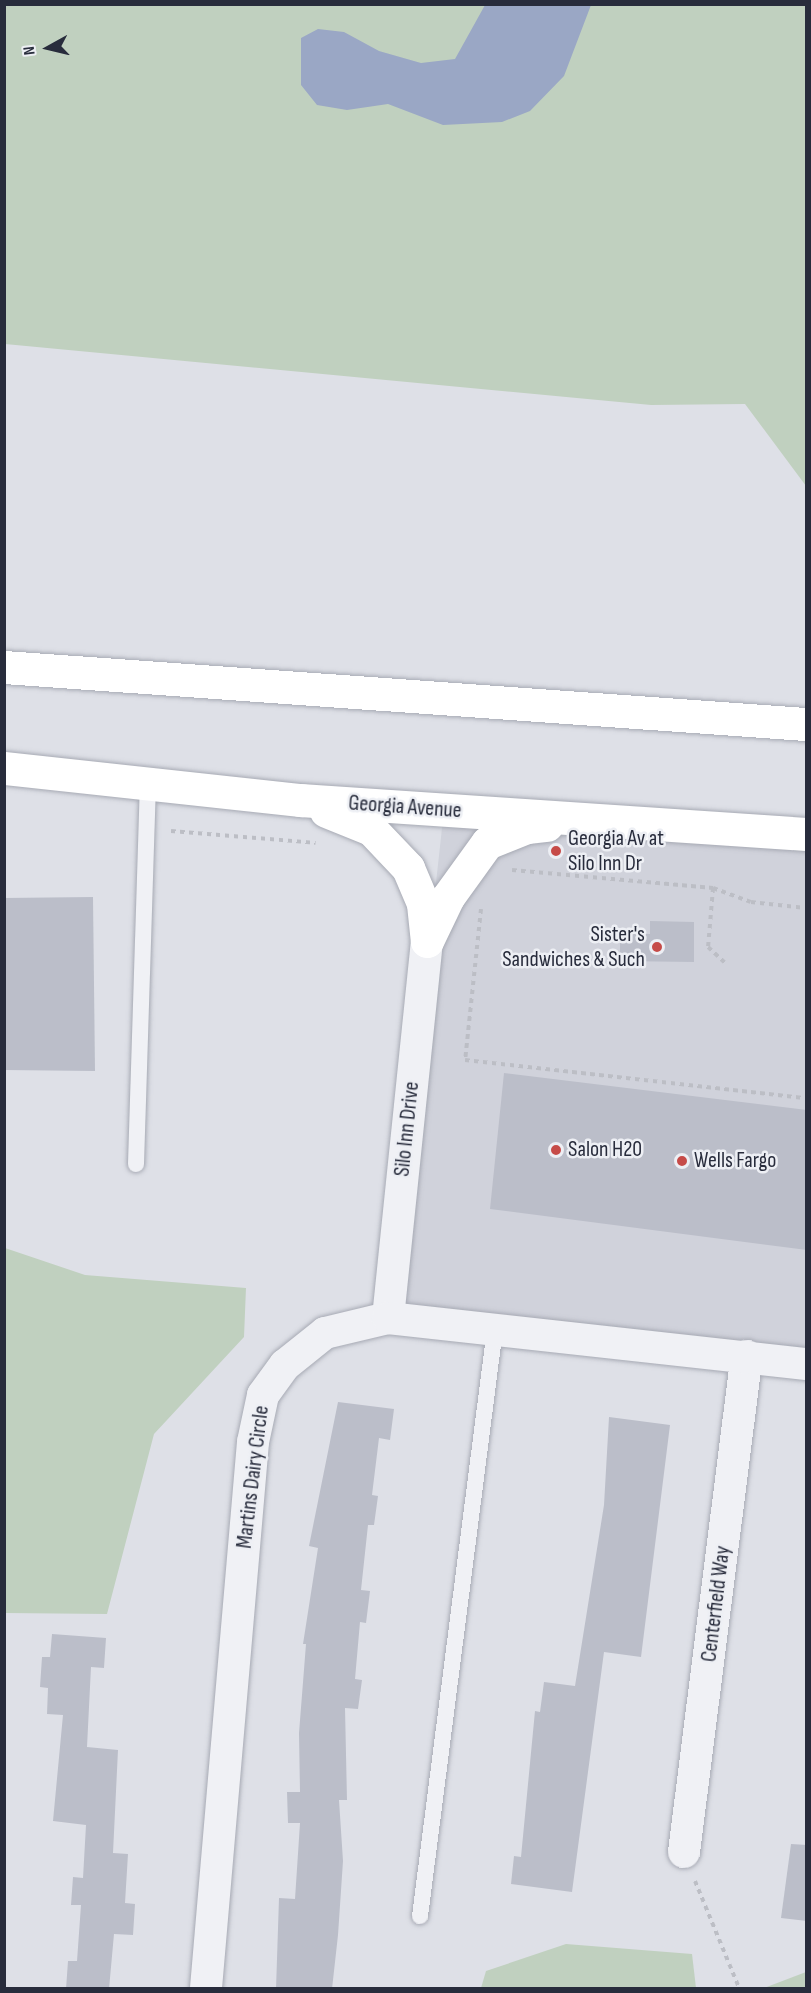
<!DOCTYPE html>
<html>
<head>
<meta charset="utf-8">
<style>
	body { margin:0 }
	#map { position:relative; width:811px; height:1993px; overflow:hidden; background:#dee0e7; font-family:"Sofia Sans Condensed",sans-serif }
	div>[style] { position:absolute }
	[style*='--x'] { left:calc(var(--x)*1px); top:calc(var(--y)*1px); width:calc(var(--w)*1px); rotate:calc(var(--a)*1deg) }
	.built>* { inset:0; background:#d0d2db }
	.green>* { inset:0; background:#c0d0bf }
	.water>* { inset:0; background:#9aa7c5 }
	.building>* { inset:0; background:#bbbec9 }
	.path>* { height:4px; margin-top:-2px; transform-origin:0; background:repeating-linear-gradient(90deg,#bcbec5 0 4.5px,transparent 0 9px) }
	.roads { filter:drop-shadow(0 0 2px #a7aab4) drop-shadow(0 0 2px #a7aab4) }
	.lane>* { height:16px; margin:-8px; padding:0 8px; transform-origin:8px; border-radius:8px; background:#f0f1f5 }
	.street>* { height:32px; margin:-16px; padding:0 16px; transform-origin:16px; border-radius:16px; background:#f0f1f5 }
	.primary>* { height:33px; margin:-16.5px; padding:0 16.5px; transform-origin:16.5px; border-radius:16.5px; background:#fff }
	.dots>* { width:16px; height:16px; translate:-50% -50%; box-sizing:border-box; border:3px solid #edeff4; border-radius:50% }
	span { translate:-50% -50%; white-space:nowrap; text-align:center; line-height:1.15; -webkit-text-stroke:5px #edeff4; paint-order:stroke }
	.street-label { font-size:22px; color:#282c3c }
	.poi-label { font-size:22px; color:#282c3c }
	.left { translate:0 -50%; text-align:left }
	.right { translate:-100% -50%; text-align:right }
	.frame { position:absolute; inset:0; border:6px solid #282c3c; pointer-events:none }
	.north { position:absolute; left:18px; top:18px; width:60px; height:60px; -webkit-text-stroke:4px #edeff4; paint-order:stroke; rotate:262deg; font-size:16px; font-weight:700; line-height:24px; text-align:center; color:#282c3c }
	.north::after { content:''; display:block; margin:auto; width:21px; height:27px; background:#282c3c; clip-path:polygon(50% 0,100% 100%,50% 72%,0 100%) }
</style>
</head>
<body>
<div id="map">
	<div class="built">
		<i style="clip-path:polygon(444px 810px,806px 834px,806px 1364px,388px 1318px)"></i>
	</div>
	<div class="green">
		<i style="clip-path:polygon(4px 5px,806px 5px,806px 486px,745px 404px,651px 405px,5px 344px)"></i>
		<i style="clip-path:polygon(5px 1248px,85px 1275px,246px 1288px,244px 1337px,154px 1434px,107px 1614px,5px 1613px)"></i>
		<i style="clip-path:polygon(566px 1944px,692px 1954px,696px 1988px,481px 1988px,486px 1971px)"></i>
		<i style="clip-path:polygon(806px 1972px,806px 1988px,764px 1988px)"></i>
	</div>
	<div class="water">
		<i style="clip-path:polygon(485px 5px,591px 5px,564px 76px,530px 111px,502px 122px,443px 125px,388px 104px,347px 110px,317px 105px,301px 85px,301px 38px,318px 29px,344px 32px,379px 51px,421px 63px,455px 59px)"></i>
	</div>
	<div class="building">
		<i style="clip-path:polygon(93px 897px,95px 1071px,4px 1070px,4px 898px)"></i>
		<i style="clip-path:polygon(650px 921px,694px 922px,694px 962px,620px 961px,620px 933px,650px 934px)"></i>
		<i style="clip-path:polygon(504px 1073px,807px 1110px,807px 1250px,490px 1209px)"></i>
		<i style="clip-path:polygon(338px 1402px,394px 1409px,390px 1440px,379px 1438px,372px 1495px,378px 1496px,374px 1525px,368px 1525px,361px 1590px,370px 1591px,366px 1623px,360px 1622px,355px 1679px,362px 1680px,358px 1709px,345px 1708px,347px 1800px,339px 1800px,343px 1861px,338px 1935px,332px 1989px,276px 1989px,279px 1898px,295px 1899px,300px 1823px,288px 1823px,287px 1792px,300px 1792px,299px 1733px,306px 1644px,303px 1644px,318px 1548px,309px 1546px)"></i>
		<i style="clip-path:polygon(609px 1417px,670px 1425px,641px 1657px,604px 1652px,572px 1892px,511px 1884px,514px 1856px,521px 1857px,535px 1711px,540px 1712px,544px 1682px,575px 1686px,604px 1505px)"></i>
		<i style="clip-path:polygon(52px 1634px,106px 1638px,104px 1668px,91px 1667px,87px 1747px,118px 1750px,113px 1853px,128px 1854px,125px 1903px,135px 1904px,133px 1935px,114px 1934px,109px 1989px,66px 1989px,68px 1961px,77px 1961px,81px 1905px,71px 1905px,73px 1877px,83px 1878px,86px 1825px,53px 1821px,63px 1715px,47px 1714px,48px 1688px,40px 1687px,42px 1657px,50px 1657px)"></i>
		<i style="clip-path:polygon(791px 1844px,807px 1845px,807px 1921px,781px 1918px)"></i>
	</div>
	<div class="path">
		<i style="--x:171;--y:831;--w:145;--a:4.7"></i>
		<i style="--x:512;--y:870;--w:202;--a:5.1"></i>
		<i style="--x:713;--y:888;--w:40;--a:20.2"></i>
		<i style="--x:751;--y:902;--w:55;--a:6.2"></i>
		<i style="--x:713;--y:888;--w:59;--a:94.8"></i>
		<i style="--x:708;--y:947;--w:25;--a:43"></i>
		<i style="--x:481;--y:909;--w:152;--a:96"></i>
		<i style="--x:465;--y:1060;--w:343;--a:6.4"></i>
		<i style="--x:695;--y:1881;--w:116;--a:67.6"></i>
	</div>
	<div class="roads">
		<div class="lane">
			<i style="--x:136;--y:1164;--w:383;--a:-88.2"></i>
			<i style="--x:420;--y:1916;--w:592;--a:-82.72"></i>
		</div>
		<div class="street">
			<i style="--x:388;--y:1318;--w:379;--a:-84.1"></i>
			<i style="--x:684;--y:1852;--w:500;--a:-82.8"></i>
			<i style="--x:206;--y:1988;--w:548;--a:-85.08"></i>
			<i style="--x:253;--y:1442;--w:48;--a:-78"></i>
			<i style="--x:263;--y:1395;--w:37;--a:-54"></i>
			<i style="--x:285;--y:1365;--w:51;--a:-38.7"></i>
			<i style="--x:325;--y:1333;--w:65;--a:-13.4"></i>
			<i style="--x:388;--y:1318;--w:421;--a:6.3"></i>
		</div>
		<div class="primary">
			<i style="--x:4;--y:667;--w:804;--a:4.07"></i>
			<i style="--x:4;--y:768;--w:298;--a:6.2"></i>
			<i style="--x:300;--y:800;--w:507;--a:3.84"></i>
			<i style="--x:326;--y:811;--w:48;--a:21.8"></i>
			<i style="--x:371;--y:829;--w:54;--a:46.5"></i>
			<i style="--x:408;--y:868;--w:39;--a:67"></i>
			<i style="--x:423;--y:904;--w:37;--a:84"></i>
			<i style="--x:427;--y:941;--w:49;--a:-64.5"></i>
			<i style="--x:448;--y:897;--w:67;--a:-54.2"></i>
			<i style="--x:487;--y:843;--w:43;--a:-21.8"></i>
			<i style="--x:527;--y:827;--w:20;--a:-6"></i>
		</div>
	</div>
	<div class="dots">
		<i style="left:556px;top:851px;background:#c64b48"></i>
		<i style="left:657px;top:947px;background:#c64b48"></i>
		<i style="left:556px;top:1150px;background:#c64b48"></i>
		<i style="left:682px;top:1161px;background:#c64b48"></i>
	</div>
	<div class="street-label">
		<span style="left:405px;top:807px;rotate:4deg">Georgia Avenue</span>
		<span style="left:407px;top:1129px;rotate:-84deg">Silo Inn Drive</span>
		<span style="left:253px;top:1477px;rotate:-83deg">Martins Dairy Circle</span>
		<span style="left:716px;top:1604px;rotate:-83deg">Centerfield Way</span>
	</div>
	<div class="poi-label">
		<span class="left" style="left:568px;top:851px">Georgia Av at<br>Silo Inn Dr</span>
		<span class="right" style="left:645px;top:947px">Sister's<br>Sandwiches &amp; Such</span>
		<span class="left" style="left:568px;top:1150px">Salon H20</span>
		<span class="left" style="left:694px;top:1161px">Wells Fargo</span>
	</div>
	<div class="frame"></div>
	<div class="north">N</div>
</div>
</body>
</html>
